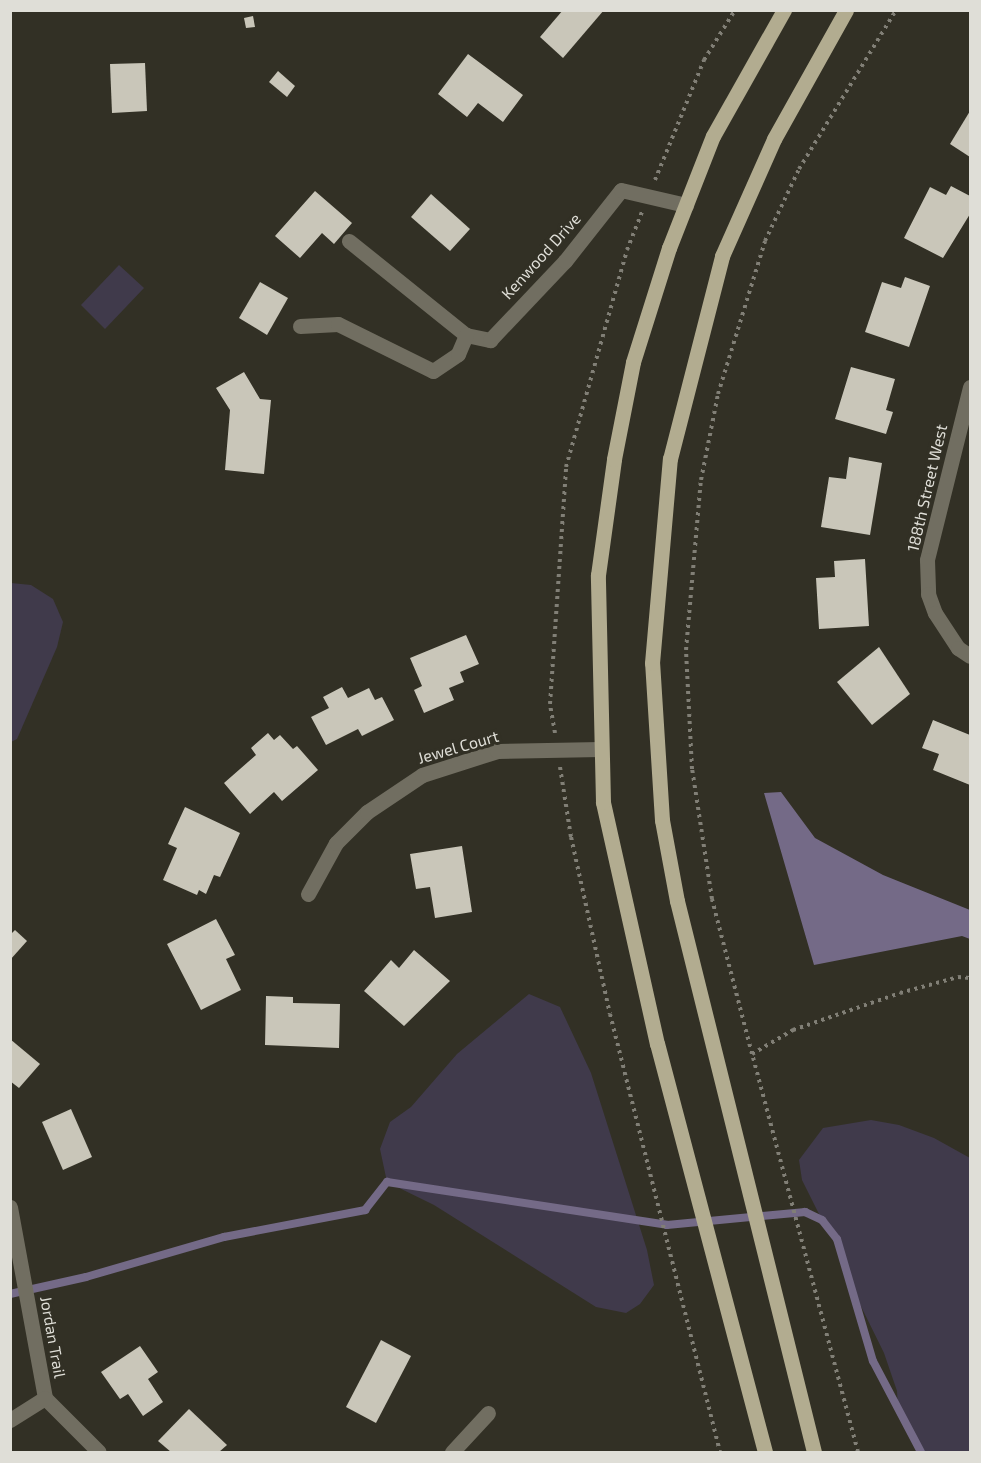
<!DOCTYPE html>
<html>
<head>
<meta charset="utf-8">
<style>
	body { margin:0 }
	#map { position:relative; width:981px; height:1463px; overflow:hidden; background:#323025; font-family:"Exo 2",sans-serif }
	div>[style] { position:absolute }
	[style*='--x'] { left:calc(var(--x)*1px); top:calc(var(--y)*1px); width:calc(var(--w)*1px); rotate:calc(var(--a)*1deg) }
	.green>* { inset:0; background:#403a4b }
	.water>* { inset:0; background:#746a87 }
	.stream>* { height:8px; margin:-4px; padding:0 4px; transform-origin:4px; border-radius:4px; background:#746a87 }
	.building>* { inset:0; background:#c9c6b9 }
	.path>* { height:4px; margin-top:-2px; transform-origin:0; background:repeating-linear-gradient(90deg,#817f76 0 3px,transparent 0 7.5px) }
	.minor>* { height:15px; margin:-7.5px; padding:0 7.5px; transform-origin:7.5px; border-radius:7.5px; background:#716e61 }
	.major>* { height:15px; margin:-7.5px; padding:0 7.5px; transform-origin:7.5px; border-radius:7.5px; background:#b2ac90 }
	span { translate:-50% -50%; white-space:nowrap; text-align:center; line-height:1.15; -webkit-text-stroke:6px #323025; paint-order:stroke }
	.street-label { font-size:16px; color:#dfded7 }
	.frame { position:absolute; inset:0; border:12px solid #dfded7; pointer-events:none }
</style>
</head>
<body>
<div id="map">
	<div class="green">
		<i style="clip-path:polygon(119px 265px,144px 288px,105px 329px,81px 305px)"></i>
		<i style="clip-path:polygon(11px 583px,31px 585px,53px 599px,63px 622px,57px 647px,17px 739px,11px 742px)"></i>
		<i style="clip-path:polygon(529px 994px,560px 1007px,591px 1073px,647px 1250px,654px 1285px,640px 1304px,626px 1313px,596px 1307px,434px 1205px,387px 1182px,380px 1149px,390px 1122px,411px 1107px,457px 1054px)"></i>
		<i style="clip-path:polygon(871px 1120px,899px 1125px,934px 1138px,970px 1158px,970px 1452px,921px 1452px,898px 1409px,897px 1391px,884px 1353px,847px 1278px,837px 1239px,822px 1220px,802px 1180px,799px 1160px,823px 1128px)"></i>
	</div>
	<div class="water">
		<i style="clip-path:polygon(781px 792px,815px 838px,883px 875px,970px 910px,970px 939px,962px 936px,814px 965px,764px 793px)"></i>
	</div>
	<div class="stream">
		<i style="--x:10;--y:1294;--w:78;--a:-12.6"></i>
		<i style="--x:86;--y:1277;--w:144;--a:-16.2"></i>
		<i style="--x:224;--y:1237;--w:144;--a:-10.8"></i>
		<i style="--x:365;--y:1210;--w:36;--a:-52"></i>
		<i style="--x:387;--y:1182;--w:283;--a:8.7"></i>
		<i style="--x:667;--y:1225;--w:139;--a:-5.4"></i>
		<i style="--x:805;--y:1212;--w:19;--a:25"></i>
		<i style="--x:822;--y:1220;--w:24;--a:52"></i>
		<i style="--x:837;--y:1239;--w:127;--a:73.6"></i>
		<i style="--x:873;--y:1361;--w:103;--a:62.2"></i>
	</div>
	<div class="building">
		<i style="clip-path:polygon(563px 10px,604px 10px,563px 58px,540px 37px)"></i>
		<i style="clip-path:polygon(253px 16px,255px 27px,246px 28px,244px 18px)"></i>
		<i style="clip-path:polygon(468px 54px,523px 95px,503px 122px,478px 103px,467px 117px,438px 94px)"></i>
		<i style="clip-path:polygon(145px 63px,147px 111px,112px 113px,110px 64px)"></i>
		<i style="clip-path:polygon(278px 71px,295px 86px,287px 97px,269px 82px)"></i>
		<i style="clip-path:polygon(970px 111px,970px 157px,950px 144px)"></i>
		<i style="clip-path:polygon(951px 186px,970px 196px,970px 214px,943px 258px,904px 238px,930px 187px,946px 195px)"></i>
		<i style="clip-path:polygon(315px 191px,352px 223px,334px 244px,322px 233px,300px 258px,275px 236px)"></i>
		<i style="clip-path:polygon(431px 194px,470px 229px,450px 251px,411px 217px)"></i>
		<i style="clip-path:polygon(905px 277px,930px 286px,909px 347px,865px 332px,882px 282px,901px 288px)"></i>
		<i style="clip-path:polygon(260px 282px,288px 298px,267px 335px,239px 318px)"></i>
		<i style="clip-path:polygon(851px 367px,895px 379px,886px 410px,893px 412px,886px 434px,835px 419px)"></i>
		<i style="clip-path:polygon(244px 372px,260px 399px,271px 400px,264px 474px,225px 470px,230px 410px,216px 388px)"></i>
		<i style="clip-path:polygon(849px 457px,882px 463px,870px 535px,821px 527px,829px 477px,846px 479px)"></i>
		<i style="clip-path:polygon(865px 559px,869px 626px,819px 629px,816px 578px,835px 577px,834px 561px)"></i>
		<i style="clip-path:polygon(466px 635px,479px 664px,460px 672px,464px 682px,449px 688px,454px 700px,424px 713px,414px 690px,422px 686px,410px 658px)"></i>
		<i style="clip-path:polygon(879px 647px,910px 694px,872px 725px,837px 682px)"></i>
		<i style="clip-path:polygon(342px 687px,348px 698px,369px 688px,375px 700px,382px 697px,394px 720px,362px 736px,358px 729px,326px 745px,311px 717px,329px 708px,323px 697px)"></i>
		<i style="clip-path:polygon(933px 720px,970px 735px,970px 785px,933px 770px,939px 754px,922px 748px)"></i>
		<i style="clip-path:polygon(268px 733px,274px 740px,280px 735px,293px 749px,297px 746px,318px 770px,282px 801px,274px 792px,250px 814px,224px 783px,256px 755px,251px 748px)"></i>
		<i style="clip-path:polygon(185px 807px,240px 833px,220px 877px,214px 875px,206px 894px,199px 890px,197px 895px,163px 880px,177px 848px,168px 844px)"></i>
		<i style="clip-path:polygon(462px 846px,472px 912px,435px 918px,430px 887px,416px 889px,410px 854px)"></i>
		<i style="clip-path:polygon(216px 919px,235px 955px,226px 959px,241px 990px,201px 1010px,167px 944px)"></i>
		<i style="clip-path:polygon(15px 930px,27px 941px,10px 960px,10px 935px)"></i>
		<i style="clip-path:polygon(414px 950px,450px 981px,404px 1026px,364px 991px,391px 960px,399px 968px)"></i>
		<i style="clip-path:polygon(266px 996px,293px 997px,293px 1003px,340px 1004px,339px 1048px,265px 1045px)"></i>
		<i style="clip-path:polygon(10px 1039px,40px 1064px,19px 1088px,10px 1081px)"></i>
		<i style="clip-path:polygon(71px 1109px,92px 1157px,63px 1170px,42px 1122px)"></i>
		<i style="clip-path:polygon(381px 1340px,411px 1356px,376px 1423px,346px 1407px)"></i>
		<i style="clip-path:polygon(140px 1346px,158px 1372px,148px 1379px,163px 1402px,143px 1416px,128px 1394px,120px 1399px,101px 1372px)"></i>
		<i style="clip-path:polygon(189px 1409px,227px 1445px,219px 1452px,171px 1452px,158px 1441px)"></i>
	</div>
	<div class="path">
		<i style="--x:655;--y:180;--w:130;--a:-67.8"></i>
		<i style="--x:704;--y:60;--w:59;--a:-58.2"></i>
		<i style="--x:555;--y:733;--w:29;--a:-100"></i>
		<i style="--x:550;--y:704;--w:238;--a:-86.1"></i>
		<i style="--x:566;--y:467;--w:225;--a:-74.3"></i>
		<i style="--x:627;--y:250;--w:41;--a:-68.5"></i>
		<i style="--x:560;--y:767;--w:71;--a:81.1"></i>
		<i style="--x:571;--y:837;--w:181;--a:77.6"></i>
		<i style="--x:610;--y:1014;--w:452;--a:75.9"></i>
		<i style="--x:752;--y:1054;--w:160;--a:-104.5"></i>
		<i style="--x:712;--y:899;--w:132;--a:-98.7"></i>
		<i style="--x:692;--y:769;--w:119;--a:-92.9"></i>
		<i style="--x:686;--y:650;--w:171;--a:-85"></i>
		<i style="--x:701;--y:480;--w:88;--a:-78.8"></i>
		<i style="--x:718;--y:394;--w:160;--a:-72.9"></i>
		<i style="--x:765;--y:241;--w:80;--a:-64.7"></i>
		<i style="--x:799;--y:169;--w:186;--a:-58.6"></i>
		<i style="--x:858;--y:1452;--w:412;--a:-104.9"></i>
		<i style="--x:752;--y:1054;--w:48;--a:-30.3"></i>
		<i style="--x:793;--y:1030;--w:113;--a:-19.1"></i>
		<i style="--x:900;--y:993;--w:60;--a:-15.4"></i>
		<i style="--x:958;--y:977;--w:12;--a:5"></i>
	</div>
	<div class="minor">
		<i style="--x:349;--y:241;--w:150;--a:38.8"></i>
		<i style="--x:466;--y:335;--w:25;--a:12"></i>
		<i style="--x:490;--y:340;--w:109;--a:-46.5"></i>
		<i style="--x:565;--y:261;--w:90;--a:-51.7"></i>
		<i style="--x:621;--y:190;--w:67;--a:13"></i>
		<i style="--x:300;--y:326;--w:38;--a:-3"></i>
		<i style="--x:338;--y:324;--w:106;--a:26.3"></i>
		<i style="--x:433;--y:371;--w:30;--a:-34"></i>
		<i style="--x:458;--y:354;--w:21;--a:-67"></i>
		<i style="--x:970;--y:387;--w:178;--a:104"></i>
		<i style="--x:927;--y:560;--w:34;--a:88"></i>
		<i style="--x:928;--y:594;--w:20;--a:70"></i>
		<i style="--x:935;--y:613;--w:42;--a:56.7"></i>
		<i style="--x:958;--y:648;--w:14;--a:34"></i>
		<i style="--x:308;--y:894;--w:58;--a:-61.2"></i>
		<i style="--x:336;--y:843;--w:44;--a:-45"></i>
		<i style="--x:367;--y:812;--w:66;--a:-33.9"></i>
		<i style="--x:422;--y:775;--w:79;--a:-17.7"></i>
		<i style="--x:497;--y:751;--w:103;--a:-1.1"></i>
		<i style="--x:10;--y:1207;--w:194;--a:79.6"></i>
		<i style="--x:45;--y:1398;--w:76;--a:45"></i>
		<i style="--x:10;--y:1420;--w:41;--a:-32.2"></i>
		<i style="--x:452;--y:1452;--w:53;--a:-47.3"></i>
	</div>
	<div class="major">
		<i style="--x:765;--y:1452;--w:422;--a:-104.8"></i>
		<i style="--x:657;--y:1044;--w:248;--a:-102.6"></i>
		<i style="--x:603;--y:802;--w:227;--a:-91.3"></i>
		<i style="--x:598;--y:575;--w:117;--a:-82.1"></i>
		<i style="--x:614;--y:459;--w:99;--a:-78.9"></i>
		<i style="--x:633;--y:362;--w:120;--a:-72.5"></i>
		<i style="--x:669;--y:248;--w:120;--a:-68.6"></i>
		<i style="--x:713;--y:136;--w:145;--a:-60.6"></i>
		<i style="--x:814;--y:1452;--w:568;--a:-103.96"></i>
		<i style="--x:677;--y:901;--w:82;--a:-100.5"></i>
		<i style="--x:662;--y:820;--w:157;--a:-93.6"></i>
		<i style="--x:652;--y:663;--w:205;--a:-85"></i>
		<i style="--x:670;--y:459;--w:210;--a:-75.6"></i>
		<i style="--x:722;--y:256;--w:128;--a:-66"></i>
		<i style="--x:774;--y:139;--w:148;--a:-60.8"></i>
	</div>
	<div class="street-label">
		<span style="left:541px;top:256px;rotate:-48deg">Kenwood Drive</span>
		<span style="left:927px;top:488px;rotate:-77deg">188th Street West</span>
		<span style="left:458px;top:747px;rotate:-16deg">Jewel Court</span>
		<span style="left:53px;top:1337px;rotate:80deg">Jordan Trail</span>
	</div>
	<div class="frame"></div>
</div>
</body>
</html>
